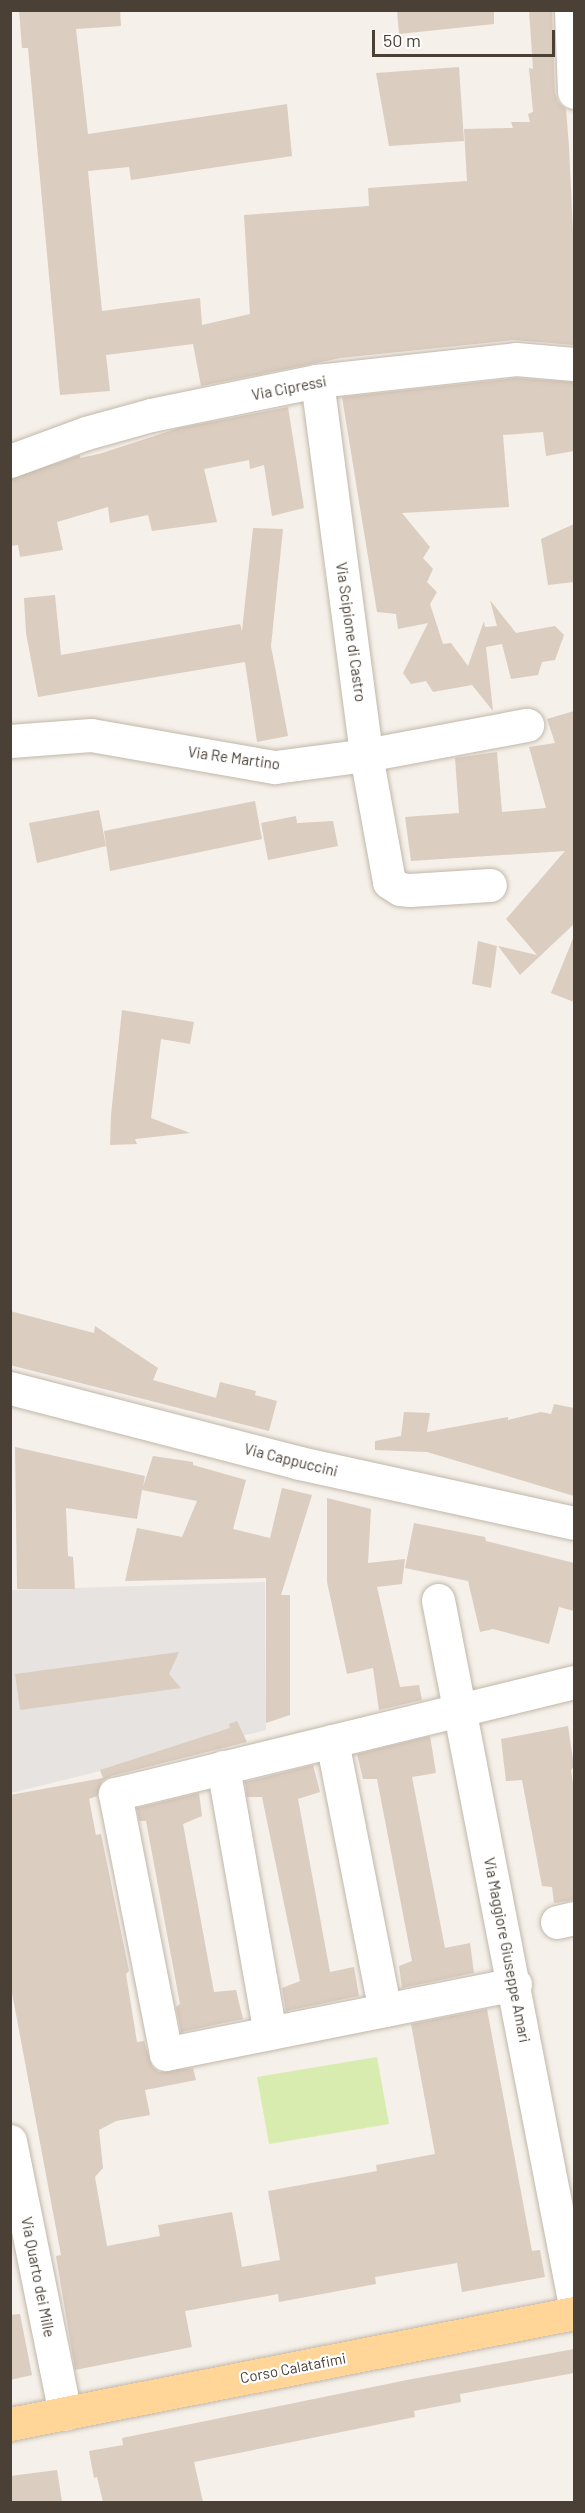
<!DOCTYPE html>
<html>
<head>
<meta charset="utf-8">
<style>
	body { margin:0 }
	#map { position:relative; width:585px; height:2513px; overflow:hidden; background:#f5f0e9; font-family:Barlow,sans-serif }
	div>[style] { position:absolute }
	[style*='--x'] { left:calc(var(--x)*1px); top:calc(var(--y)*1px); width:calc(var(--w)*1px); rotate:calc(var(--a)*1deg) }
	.green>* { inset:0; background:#d8ecaf }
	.parking>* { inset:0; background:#e7e3e1 }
	.building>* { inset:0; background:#dbcdc0 }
	.roads { filter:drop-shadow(0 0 2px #c2b7aa) drop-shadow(0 0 2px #c2b7aa) }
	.minor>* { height:33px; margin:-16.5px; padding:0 16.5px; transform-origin:16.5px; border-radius:16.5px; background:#fff }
	.major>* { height:33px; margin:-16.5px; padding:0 16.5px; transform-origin:16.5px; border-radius:16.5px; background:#ffd598 }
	span { translate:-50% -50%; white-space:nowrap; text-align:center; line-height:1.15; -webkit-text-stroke:4.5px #fff; paint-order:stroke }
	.street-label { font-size:15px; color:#4a4036 }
	.frame { position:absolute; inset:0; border:12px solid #4a4036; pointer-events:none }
	.scale { position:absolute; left:372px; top:30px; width:183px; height:27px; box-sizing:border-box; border:3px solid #4a4036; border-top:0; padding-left:8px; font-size:18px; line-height:21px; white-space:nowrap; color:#4a4036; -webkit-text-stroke:4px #fff; paint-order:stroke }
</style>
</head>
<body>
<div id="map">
	<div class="green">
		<i style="clip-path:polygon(377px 2057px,389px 2124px,269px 2144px,257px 2077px)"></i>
	</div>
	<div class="parking">
		<i style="clip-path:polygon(265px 1582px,266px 1730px,11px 1793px,10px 1590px)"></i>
	</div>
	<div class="building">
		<i style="clip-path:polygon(19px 10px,120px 10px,121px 26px,76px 29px,88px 134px,287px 104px,292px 156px,131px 180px,129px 167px,88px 171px,102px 311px,200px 298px,202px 325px,250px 314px,244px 215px,369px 206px,368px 188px,467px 181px,464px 129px,513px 128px,511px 122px,530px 122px,528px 114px,533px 112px,529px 68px,533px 69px,529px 10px,552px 10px,555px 93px,558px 102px,566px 109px,569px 147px,574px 254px,574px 345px,514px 340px,341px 358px,201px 386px,193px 344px,106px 355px,110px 391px,60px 395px,28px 48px,22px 48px)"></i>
		<i style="clip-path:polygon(397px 10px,494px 10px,494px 24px,399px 34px)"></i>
		<i style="clip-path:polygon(459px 67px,464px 141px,389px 146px,376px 73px)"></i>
		<i style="clip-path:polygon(516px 378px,574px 382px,574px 451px,546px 456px,543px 432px,503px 435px,509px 507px,402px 513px,430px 547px,423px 558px,433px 569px,427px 582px,437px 592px,430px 604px,443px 644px,451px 643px,468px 666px,484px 621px,485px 627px,497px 626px,490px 600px,516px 633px,555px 626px,564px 635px,555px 660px,542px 662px,538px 675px,511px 679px,502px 644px,486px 647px,493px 711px,472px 685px,433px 692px,426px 681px,411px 684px,403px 673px,428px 623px,398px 629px,396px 614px,377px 612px,342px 397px)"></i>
		<i style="clip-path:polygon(288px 407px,304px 508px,272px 516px,264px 465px,250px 469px,249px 460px,204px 469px,217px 522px,152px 531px,148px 515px,110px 523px,108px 507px,57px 522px,63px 550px,20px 557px,18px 545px,10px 546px,10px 479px,80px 455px,80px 458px,99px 454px,179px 428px)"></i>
		<i style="clip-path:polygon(574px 524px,574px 582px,548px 585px,541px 539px)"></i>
		<i style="clip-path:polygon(253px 528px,283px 529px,271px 646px,288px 736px,257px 742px,245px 662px,38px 697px,26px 633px,24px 598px,55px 595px,61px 655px,240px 624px,242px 631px)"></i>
		<i style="clip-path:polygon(574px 711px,574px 924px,520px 975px,498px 946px,537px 955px,506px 919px,565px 851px,411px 861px,405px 817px,459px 813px,455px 758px,497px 752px,502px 812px,546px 808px,529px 747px,555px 743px,547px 719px)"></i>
		<i style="clip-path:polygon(255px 801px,262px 839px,110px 871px,104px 831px)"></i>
		<i style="clip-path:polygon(99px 810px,106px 846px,37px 863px,29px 823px)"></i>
		<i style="clip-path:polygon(296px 816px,297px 823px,333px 821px,338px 846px,268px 860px,261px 823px)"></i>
		<i style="clip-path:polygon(574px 936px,574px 1002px,551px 993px)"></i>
		<i style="clip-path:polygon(478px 941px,497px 946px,491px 988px,472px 984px)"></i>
		<i style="clip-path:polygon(122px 1010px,194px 1022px,190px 1044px,161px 1039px,151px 1118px,190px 1133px,135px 1139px,137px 1144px,110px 1145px,111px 1115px)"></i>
		<i style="clip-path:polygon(10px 1311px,94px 1333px,95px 1326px,158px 1368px,153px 1380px,216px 1398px,220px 1382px,256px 1391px,255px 1395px,277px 1401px,269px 1431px,10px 1365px)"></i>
		<i style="clip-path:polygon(554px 1404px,574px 1408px,574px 1496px,427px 1452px,375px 1450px,375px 1441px,401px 1436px,404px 1412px,430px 1413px,427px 1432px,508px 1417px,508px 1420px,541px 1412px,551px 1414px)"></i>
		<i style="clip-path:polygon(15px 1447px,145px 1476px,143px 1487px,153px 1456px,193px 1462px,193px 1465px,246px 1480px,233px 1529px,270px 1538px,282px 1488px,312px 1495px,281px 1595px,290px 1595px,290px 1715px,266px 1723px,266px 1578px,125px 1581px,137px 1528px,182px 1537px,197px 1501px,142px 1490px,137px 1519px,66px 1508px,68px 1556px,73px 1557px,75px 1589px,17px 1589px)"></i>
		<i style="clip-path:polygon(327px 1498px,371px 1509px,368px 1563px,405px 1559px,402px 1584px,377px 1587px,400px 1687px,419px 1685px,422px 1700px,379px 1710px,373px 1668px,347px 1674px,327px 1582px)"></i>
		<i style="clip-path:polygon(414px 1523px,485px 1537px,486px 1541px,574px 1563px,574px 1611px,559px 1607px,549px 1644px,493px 1629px,480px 1632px,468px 1581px,405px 1568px)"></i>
		<i style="clip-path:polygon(179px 1652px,169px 1674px,181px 1688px,20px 1710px,15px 1674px)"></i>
		<i style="clip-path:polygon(237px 1721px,247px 1742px,111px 1776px,102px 1781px,97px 1796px,89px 1799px,96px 1835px,101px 1834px,129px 1971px,126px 1974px,137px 2042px,144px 2041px,152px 2066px,159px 2072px,193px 2068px,196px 2080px,145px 2090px,150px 2115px,116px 2121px,99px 2130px,103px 2168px,95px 2177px,107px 2246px,160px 2236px,158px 2225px,232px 2212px,242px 2267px,280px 2260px,268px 2191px,377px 2171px,376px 2165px,435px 2154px,411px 2024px,487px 2009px,532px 2251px,540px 2250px,545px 2277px,462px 2292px,457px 2263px,375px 2277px,376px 2284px,279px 2302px,278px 2294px,185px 2311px,192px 2347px,75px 2370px,56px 2256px,61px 2255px,10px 1982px,10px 1795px,103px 1778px,100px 1770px,230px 1728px,229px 1724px)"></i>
		<i style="clip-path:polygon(568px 1726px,574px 1766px,571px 1770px,574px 1790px,574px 1900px,554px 1903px,552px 1887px,542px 1886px,522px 1780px,506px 1781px,501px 1739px)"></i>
		<i style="clip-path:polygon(430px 1736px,436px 1773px,412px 1777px,445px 1948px,470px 1943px,474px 1973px,402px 1988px,399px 1966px,412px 1961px,377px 1779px,363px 1779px,357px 1754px)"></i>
		<i style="clip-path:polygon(313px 1765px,320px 1792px,298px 1799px,330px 1972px,354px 1967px,359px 1996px,286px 2011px,282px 1988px,300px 1981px,262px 1797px,247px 1797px,245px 1782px)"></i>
		<i style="clip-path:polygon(199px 1793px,202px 1816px,183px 1824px,214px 1992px,236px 1990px,243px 2019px,181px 2032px,176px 2007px,180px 2004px,146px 1821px,139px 1821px,137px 1808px)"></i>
		<i style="clip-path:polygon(20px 2314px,32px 2375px,10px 2380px,10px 2315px)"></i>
		<i style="clip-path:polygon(574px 2349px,574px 2373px,460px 2394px,461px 2402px,414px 2411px,415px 2417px,194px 2462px,203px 2502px,103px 2502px,97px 2477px,94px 2478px,89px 2451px,123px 2445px,122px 2438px,407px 2380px)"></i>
		<i style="clip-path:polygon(57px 2470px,62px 2502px,10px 2502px,10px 2476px)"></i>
	</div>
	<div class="roads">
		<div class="minor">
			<i style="--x:571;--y:10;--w:82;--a:87.9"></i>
			<i style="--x:317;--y:381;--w:377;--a:82.5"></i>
			<i style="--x:366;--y:755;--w:129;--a:79.7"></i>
			<i style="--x:389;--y:882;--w:13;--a:32"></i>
			<i style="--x:400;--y:889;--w:10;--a:6"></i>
			<i style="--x:410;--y:890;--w:80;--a:-3.6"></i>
			<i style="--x:10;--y:461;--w:81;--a:-20.2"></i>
			<i style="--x:86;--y:433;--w:67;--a:-15.5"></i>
			<i style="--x:151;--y:415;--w:169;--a:-11.6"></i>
			<i style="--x:317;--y:381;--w:200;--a:-6.3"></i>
			<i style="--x:516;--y:359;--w:58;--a:4.9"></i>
			<i style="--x:10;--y:741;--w:81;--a:-4.2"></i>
			<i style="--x:91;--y:735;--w:187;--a:9.9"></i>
			<i style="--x:275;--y:767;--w:92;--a:-7.5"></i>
			<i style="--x:366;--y:755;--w:164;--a:-10.6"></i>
			<i style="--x:10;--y:1388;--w:299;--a:14.5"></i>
			<i style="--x:299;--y:1463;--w:281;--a:12.3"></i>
			<i style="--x:438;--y:1600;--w:713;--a:79.01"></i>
			<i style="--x:332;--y:1741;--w:274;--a:78.9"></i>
			<i style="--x:223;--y:1767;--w:270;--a:80"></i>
			<i style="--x:557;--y:1922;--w:17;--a:-13"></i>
			<i style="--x:515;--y:1984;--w:356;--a:168.7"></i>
			<i style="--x:166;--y:2054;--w:265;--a:-101.1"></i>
			<i style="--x:115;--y:1794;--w:472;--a:-13.7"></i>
			<i style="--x:10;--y:2141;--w:278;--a:78.6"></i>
		</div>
		<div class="major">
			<i style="--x:10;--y:2424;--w:575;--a:-11.13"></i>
		</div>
	</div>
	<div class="street-label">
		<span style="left:289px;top:388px;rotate:-11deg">Via Cipressi</span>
		<span style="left:351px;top:632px;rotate:82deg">Via Scipione di Castro</span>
		<span style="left:234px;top:758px;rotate:8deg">Via Re Martino</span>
		<span style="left:291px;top:1460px;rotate:14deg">Via Cappuccini</span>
		<span style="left:507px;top:1950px;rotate:79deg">Via Maggiore Giuseppe Amari</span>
		<span style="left:38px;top:2277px;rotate:79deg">Via Quarto dei Mille</span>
		<span style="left:293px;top:2368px;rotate:-11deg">Corso Calatafimi</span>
	</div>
	<div class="frame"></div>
	<div class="scale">50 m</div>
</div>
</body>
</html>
